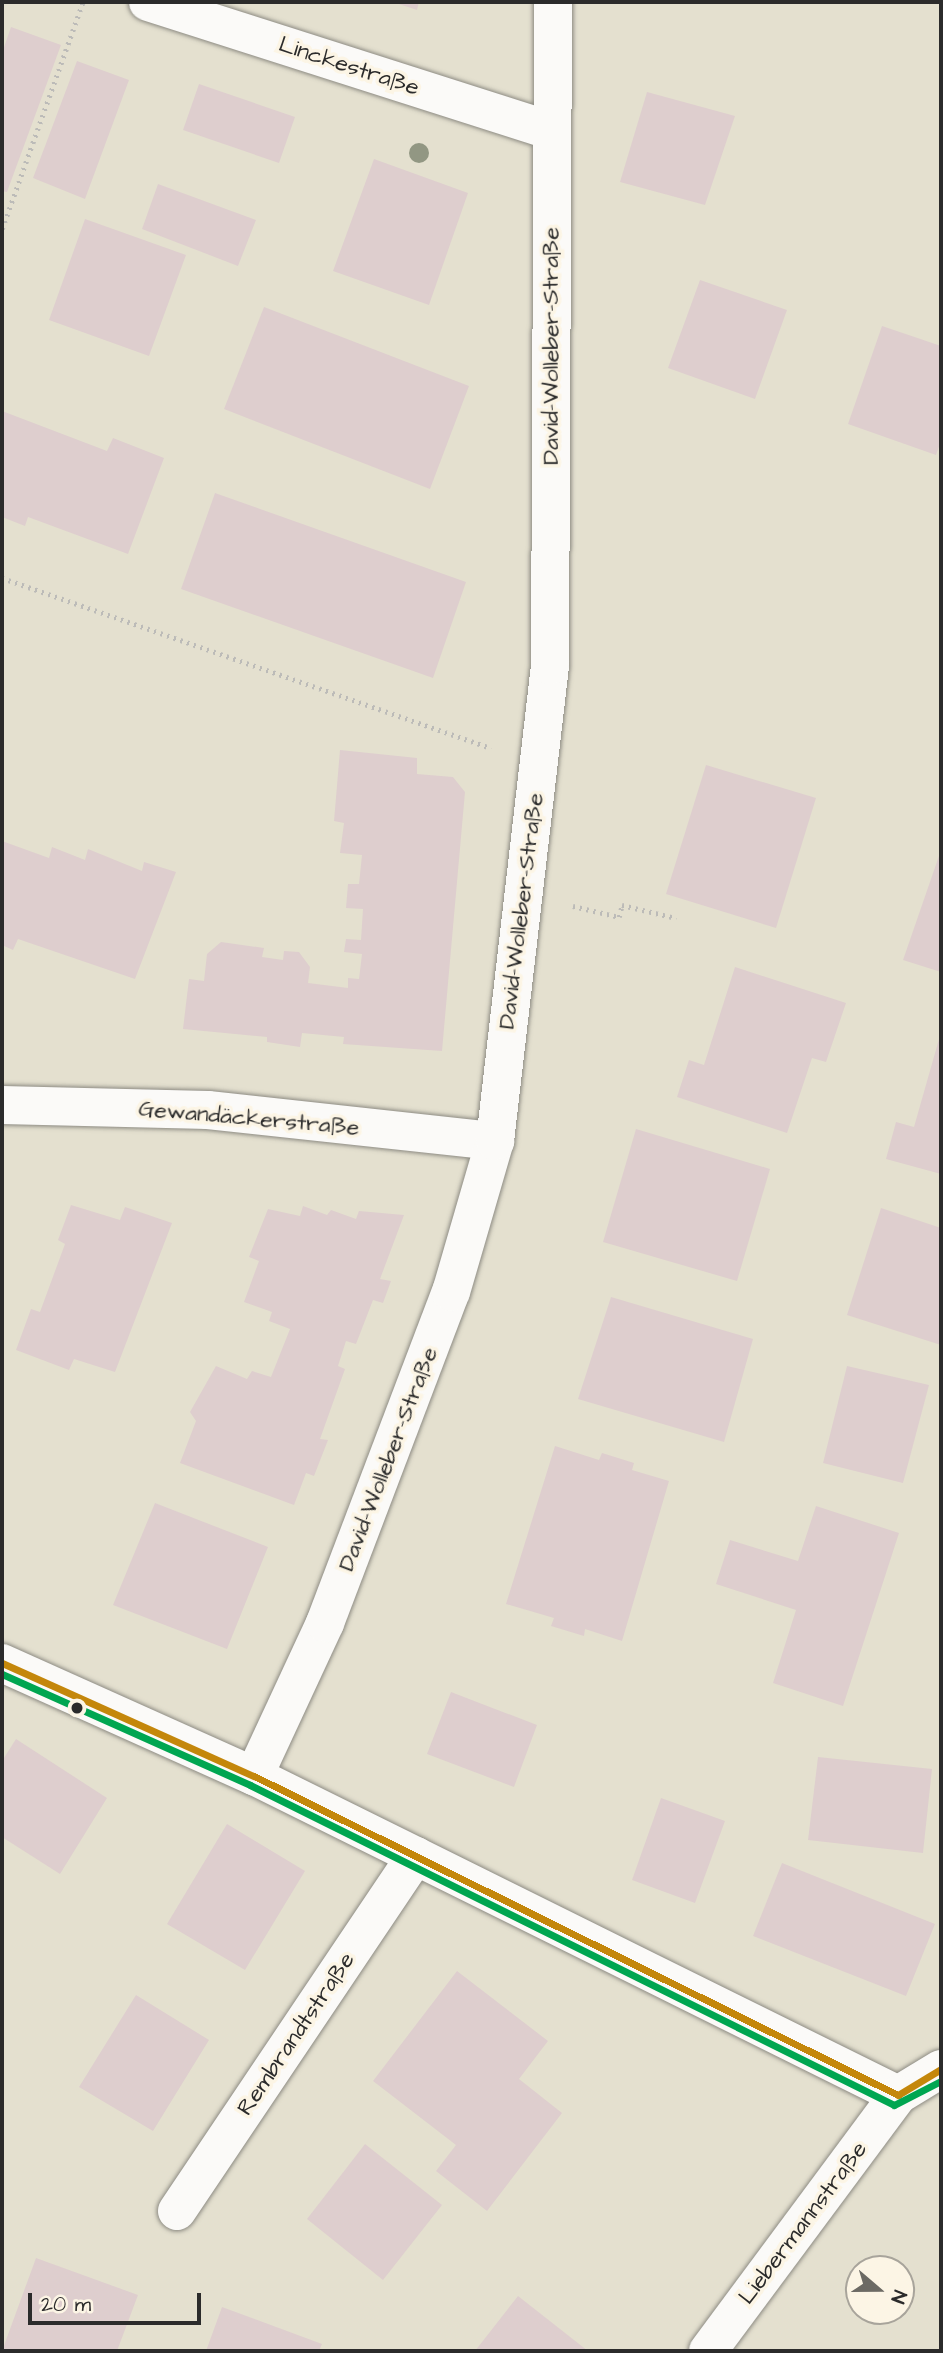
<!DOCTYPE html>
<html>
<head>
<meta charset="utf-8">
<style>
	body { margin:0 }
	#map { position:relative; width:943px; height:2353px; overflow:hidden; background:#e4e0cf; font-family:"Architects Daughter",sans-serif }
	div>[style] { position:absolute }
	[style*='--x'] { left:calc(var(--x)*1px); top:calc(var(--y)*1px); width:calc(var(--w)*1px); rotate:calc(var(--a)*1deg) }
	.building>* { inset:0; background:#decece }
	.path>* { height:4.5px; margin-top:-2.25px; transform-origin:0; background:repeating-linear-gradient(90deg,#bcbbb8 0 2px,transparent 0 7px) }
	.roads { filter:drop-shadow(0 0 2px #8d8b83) drop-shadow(0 0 2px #8d8b83) }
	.minor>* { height:38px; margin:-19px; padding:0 19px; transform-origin:19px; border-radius:19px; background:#fbfaf8 }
	.bus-1>* { height:7px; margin:-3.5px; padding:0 3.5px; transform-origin:3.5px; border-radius:3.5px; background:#c4870b }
	.bus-2>* { height:7px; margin:-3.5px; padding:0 3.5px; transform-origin:3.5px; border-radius:3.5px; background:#00a651 }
	.trees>* { width:20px; height:20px; margin:-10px; border-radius:50%; background:#929783 }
	.dots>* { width:19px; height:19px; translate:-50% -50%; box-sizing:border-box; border:4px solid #fcf5e5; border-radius:50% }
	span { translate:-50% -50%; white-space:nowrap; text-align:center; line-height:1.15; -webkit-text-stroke:7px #fcf5e5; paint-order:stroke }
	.street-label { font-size:23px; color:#2b2b2b }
	.frame { position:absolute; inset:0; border:4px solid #2b2b2b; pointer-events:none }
	.north { position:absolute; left:845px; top:2255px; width:70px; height:70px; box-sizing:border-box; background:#fcf5e5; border:2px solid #a8a49b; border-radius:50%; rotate:110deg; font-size:19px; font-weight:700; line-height:28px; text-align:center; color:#2b2b2b }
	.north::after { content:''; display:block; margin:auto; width:24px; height:32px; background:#6c6a64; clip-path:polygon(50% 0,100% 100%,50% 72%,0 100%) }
	.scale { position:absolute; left:28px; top:2293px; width:173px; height:32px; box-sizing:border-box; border:4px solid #2b2b2b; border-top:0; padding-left:9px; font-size:21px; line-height:24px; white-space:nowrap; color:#2b2b2b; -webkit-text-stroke:5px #fcf5e5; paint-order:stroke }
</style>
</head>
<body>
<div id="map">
	<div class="building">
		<i style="clip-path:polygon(393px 2px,419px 2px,417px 10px)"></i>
		<i style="clip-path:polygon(11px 27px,61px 45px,7px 192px,2px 191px,2px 53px)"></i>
		<i style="clip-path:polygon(77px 61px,129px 80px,85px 199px,33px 178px)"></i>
		<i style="clip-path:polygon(199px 84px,295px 117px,279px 163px,183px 130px)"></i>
		<i style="clip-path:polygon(647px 92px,735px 116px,705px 205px,620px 182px)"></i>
		<i style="clip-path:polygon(374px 159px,468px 193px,429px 305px,333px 271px)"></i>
		<i style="clip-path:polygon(158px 184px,256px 220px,238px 266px,142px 229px)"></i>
		<i style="clip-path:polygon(85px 219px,186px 255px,149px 356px,49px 320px)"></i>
		<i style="clip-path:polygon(700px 280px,787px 310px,755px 399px,668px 368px)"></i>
		<i style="clip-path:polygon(264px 307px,469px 386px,430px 489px,224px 409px)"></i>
		<i style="clip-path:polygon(882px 326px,941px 346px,941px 441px,936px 455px,848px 424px)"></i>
		<i style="clip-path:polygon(2px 411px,107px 451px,113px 438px,164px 458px,128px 554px,28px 517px,25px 526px,2px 517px)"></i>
		<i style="clip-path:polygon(215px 493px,466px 582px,433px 678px,181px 589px)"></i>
		<i style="clip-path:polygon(340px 750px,417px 758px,417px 774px,453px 777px,465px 792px,442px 1051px,343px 1044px,344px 1037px,302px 1033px,300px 1047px,267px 1042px,267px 1037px,183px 1029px,189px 979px,204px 981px,207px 954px,221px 942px,264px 948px,262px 957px,283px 960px,284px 951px,299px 952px,310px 967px,308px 983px,348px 988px,348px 978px,359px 979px,362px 954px,344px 952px,346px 939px,361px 940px,363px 909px,346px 908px,348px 884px,359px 884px,362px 855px,340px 853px,344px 823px,334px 821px)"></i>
		<i style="clip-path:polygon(706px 765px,816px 798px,776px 928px,666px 894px)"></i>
		<i style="clip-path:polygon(2px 841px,49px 858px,52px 847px,85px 860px,88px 849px,142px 871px,144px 862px,176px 872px,135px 979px,18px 939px,13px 950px,2px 945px)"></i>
		<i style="clip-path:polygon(941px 850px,941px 972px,903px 960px)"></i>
		<i style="clip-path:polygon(735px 967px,846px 1003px,826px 1062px,812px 1058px,787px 1133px,677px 1097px,689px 1060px,704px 1065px)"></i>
		<i style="clip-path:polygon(941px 1032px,941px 1174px,886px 1159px,896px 1122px,914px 1127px)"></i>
		<i style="clip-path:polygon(636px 1129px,770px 1169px,737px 1281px,603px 1242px)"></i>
		<i style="clip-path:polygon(71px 1205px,120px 1220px,125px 1207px,172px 1223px,115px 1372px,74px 1359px,69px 1370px,16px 1350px,31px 1309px,40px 1312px,65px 1244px,58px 1240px)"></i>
		<i style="clip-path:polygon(303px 1206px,327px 1215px,331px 1210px,356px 1219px,359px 1211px,404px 1215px,380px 1279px,391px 1281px,383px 1303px,373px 1300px,356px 1344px,346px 1341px,338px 1366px,345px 1369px,320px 1439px,328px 1440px,314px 1476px,306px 1473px,294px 1505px,180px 1463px,196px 1421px,190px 1412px,216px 1366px,247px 1379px,252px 1371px,271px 1377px,290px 1329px,269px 1321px,272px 1312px,244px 1302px,259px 1261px,249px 1257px,268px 1209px,300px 1216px)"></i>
		<i style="clip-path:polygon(881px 1208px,941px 1228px,941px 1345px,847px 1315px)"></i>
		<i style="clip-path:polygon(611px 1297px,753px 1339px,724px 1442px,578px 1399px)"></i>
		<i style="clip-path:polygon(847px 1366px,929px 1385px,903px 1483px,823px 1463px)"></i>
		<i style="clip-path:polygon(555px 1446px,599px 1460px,602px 1453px,634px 1463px,632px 1470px,669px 1481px,622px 1641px,585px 1629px,584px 1636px,551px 1626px,554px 1618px,506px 1604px)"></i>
		<i style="clip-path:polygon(155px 1503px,268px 1547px,227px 1649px,113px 1605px)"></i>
		<i style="clip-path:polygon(816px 1506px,899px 1533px,843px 1706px,773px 1683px,796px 1610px,716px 1584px,730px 1540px,798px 1561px)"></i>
		<i style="clip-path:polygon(451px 1692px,537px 1725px,514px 1787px,427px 1754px)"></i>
		<i style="clip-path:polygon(16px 1739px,107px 1798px,60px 1874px,2px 1837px,2px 1761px)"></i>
		<i style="clip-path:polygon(818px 1757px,932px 1769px,923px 1853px,808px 1840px)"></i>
		<i style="clip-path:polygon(661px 1798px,725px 1821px,695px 1903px,632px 1880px)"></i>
		<i style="clip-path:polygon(227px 1824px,305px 1871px,245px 1970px,167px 1924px)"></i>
		<i style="clip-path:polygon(782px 1863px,935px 1924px,906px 1996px,753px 1936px)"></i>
		<i style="clip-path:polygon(457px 1971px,548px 2041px,519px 2079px,562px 2113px,487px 2211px,436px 2171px,456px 2145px,373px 2081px)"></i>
		<i style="clip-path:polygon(136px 1995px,209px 2040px,153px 2131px,79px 2087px)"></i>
		<i style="clip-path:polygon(365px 2144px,442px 2205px,383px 2280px,307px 2219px)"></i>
		<i style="clip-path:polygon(36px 2258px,138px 2295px,117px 2351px,2px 2351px)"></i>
		<i style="clip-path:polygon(518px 2296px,588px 2351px,475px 2351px)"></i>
		<i style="clip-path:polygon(222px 2307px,322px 2344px,319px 2351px,206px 2351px)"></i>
	</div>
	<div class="path">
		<i style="--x:2;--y:229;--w:241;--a:-70.4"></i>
		<i style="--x:2;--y:578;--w:518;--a:19.17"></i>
		<i style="--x:573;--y:906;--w:47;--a:13.4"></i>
		<i style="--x:619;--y:917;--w:12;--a:-76"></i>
		<i style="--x:622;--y:905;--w:56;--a:13.5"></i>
	</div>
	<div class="roads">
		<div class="minor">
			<i style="--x:148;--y:2;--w:423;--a:17.7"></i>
			<i style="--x:2;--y:1105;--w:206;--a:1.4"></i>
			<i style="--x:208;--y:1110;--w:289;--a:6.2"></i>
			<i style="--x:2;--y:1663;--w:276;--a:24.2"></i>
			<i style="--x:254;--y:1776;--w:719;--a:26.35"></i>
			<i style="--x:898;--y:2095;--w:50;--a:-31.2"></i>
			<i style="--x:254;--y:1776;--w:169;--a:-65.1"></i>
			<i style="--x:325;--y:1623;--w:354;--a:-69.2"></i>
			<i style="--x:451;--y:1292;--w:157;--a:-73.8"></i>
			<i style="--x:495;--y:1141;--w:479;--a:-83.4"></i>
			<i style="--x:550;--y:665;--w:663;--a:-89.74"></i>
			<i style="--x:177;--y:2211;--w:428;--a:-56.1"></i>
			<i style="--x:708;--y:2351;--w:319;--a:-53.4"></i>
		</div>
	</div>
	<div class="bus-1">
		<i style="--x:2;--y:1663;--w:276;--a:24.2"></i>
		<i style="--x:254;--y:1776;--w:719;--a:26.35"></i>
		<i style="--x:898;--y:2095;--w:50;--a:-31.2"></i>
	</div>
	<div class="bus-2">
		<i style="--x:2;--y:1674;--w:272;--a:24.1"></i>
		<i style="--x:250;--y:1785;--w:719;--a:26.42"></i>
		<i style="--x:894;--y:2105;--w:53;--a:-27.1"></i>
	</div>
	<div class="trees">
		<i style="left:419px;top:153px"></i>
	</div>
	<div class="dots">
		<i style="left:77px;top:1708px;background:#2b2b2b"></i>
	</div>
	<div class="street-label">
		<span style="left:349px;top:66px;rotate:18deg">Linckestraße</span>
		<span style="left:551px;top:346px;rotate:-90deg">David-Wolleber-Straße</span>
		<span style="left:521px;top:911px;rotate:-83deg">David-Wolleber-Straße</span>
		<span style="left:249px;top:1118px;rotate:5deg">Gewandäckerstraße</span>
		<span style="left:388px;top:1459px;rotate:-69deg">David-Wolleber-Straße</span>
		<span style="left:296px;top:2034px;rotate:-56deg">Rembrandtstraße</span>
		<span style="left:803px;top:2223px;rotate:-53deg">Liebermannstraße</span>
	</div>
	<div class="frame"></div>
	<div class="north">N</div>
	<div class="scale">20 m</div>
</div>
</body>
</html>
